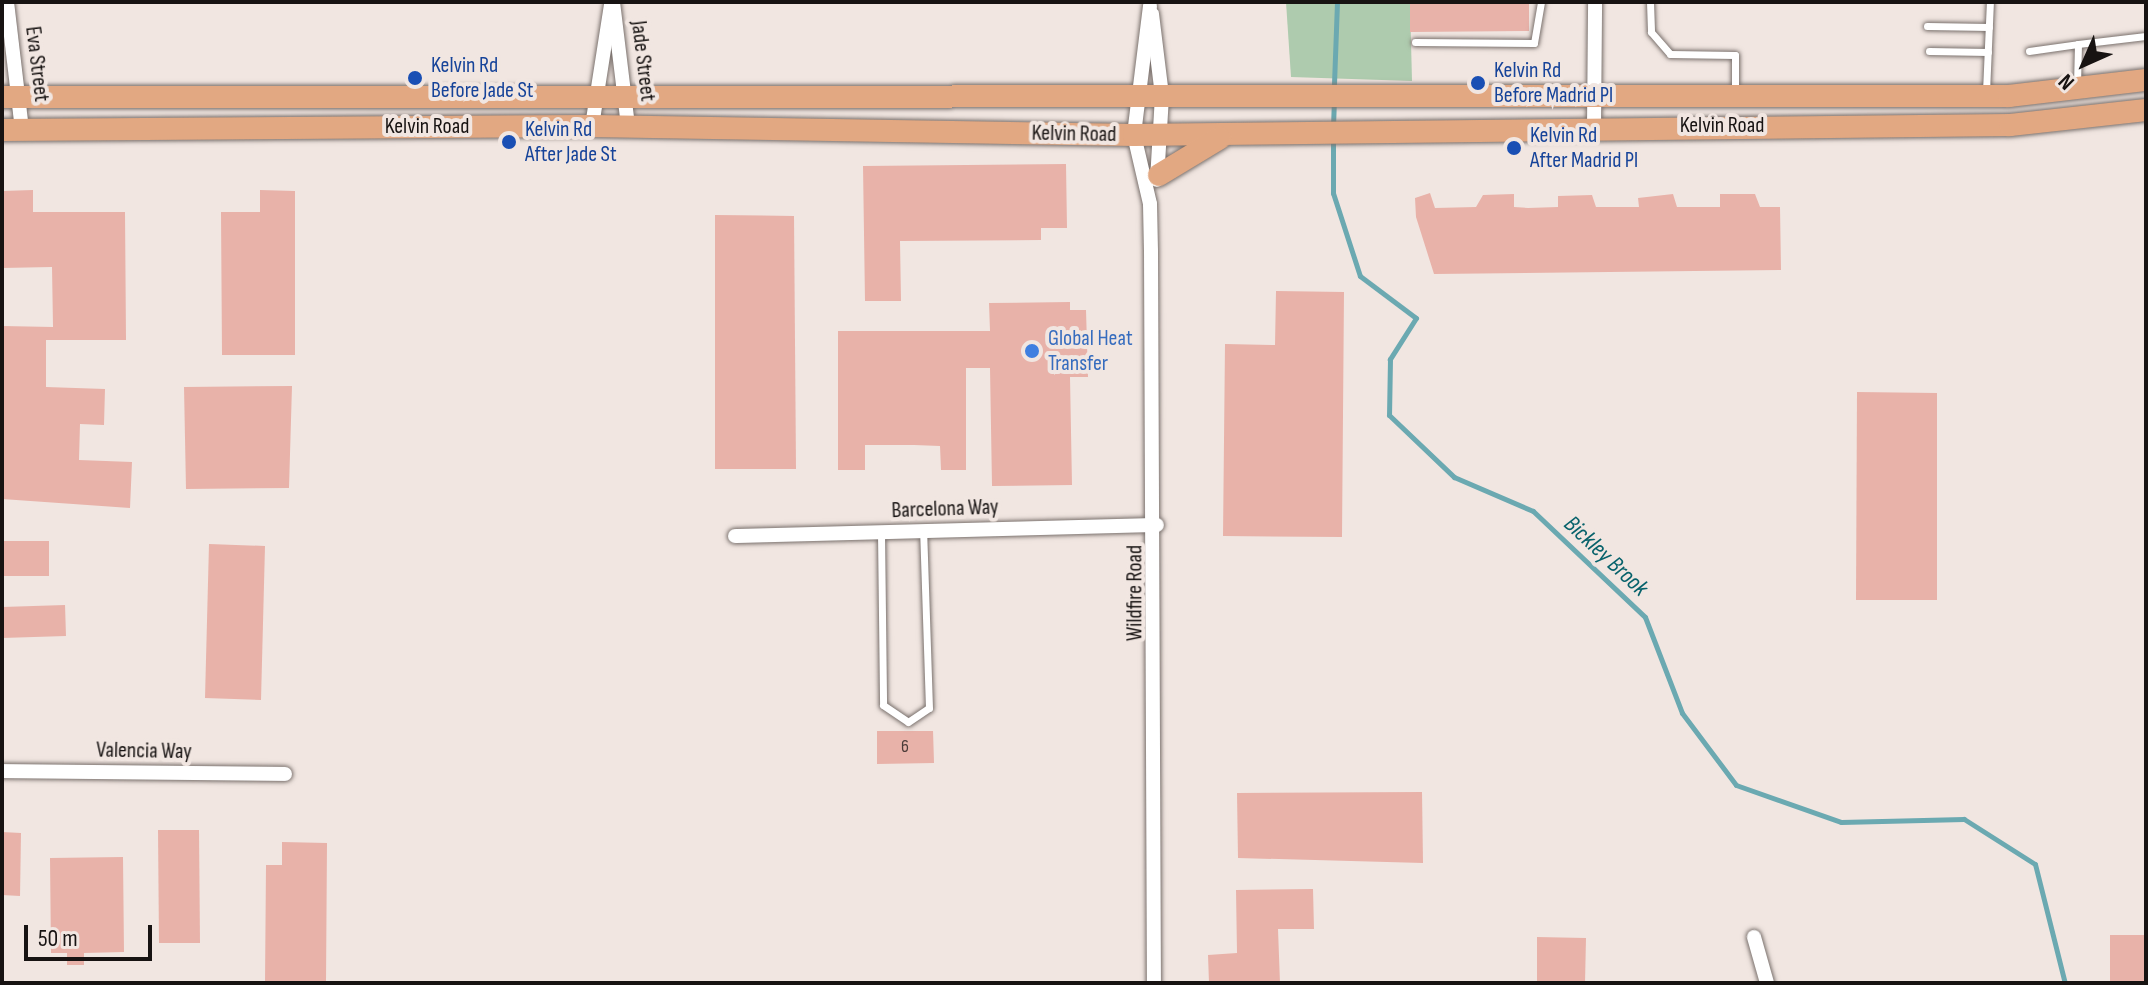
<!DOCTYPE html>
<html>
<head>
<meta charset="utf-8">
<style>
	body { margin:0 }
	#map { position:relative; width:2148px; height:985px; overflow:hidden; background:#f1e6e1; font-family:"Sofia Sans Condensed",sans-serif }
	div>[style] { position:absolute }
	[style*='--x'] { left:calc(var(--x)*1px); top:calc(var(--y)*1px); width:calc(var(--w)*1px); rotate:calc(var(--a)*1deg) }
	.green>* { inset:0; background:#aecbae }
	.stream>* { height:5px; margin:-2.5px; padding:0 2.5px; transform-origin:2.5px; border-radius:2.5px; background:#6ba9b1 }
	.building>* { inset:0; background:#e8b2a9 }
	.roads { filter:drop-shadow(0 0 2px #7a716d) drop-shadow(0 0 2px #7a716d) }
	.service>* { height:7px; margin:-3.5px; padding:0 3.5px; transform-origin:3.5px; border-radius:3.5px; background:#fff }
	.minor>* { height:14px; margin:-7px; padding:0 7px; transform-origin:7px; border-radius:7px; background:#fff }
	.primary>* { height:22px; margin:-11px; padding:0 11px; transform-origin:11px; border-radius:11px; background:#e2a882 }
	.dots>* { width:22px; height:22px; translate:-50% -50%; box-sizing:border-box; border:4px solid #f1e6e1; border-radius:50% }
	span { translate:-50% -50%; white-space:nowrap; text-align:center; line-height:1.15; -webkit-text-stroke:8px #f1e6e1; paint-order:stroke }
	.number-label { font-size:18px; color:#4b3b38 }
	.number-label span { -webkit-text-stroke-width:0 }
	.street-label { font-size:22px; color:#171312 }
	.transit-label { font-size:22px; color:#164399 }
	.left { translate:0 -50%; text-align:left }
	.shop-label { font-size:22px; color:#366cbe }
	.water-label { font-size:24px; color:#07626b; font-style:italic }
	.frame { position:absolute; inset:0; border:4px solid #171312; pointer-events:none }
	.north { position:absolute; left:2044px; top:24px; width:80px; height:80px; -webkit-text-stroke:6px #f1e6e1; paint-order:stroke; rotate:225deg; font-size:22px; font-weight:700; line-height:32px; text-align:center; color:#171312 }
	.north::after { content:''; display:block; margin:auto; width:28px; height:36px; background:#171312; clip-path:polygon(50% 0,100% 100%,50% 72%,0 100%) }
	.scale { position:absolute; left:24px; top:925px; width:128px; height:36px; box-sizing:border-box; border:4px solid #171312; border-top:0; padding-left:10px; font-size:24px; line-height:28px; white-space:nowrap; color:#171312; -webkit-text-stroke:6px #f1e6e1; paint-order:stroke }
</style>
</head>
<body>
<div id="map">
	<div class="green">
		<i style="clip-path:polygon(1286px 2px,1410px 2px,1412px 81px,1291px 77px)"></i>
	</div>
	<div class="stream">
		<i style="--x:1334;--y:84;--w:82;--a:-87.9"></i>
		<i style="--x:1333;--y:127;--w:23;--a:-88"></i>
		<i style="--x:1333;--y:137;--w:56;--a:90"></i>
		<i style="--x:1333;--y:193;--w:87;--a:72"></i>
		<i style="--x:1360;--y:276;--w:70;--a:36.9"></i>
		<i style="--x:1416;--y:318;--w:49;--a:122.4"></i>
		<i style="--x:1390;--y:359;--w:56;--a:91"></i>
		<i style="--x:1389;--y:415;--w:90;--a:43.6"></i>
		<i style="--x:1454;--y:477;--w:86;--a:23.3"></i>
		<i style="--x:1533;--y:511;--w:154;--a:43.4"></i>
		<i style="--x:1645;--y:617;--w:103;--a:68.9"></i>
		<i style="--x:1682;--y:713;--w:90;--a:53.1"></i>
		<i style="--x:1736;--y:785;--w:111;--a:19.4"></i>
		<i style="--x:1841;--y:822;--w:123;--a:-1.4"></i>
		<i style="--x:1964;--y:819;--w:84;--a:32.4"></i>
		<i style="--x:2035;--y:864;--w:123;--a:75.9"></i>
	</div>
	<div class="building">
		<i style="clip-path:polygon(1410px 2px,1529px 2px,1529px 31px,1410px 32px)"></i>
		<i style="clip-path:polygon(1066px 164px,1067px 228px,1041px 228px,1041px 240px,900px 241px,901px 301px,865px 301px,863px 166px)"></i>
		<i style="clip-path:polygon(33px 190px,33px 212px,125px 212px,126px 340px,46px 340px,46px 387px,105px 389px,104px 425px,80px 424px,79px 460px,132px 462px,130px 508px,2px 499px,2px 326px,53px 327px,52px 267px,2px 268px,2px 191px)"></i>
		<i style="clip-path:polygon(260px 190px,295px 191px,295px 355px,222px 355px,221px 212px,260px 212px)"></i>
		<i style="clip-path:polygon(1430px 193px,1435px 208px,1476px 207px,1483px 195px,1514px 194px,1514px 207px,1528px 208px,1558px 207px,1558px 196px,1592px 195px,1596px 207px,1639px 207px,1638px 198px,1673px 194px,1677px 207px,1720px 207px,1720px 194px,1755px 194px,1760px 207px,1780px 207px,1781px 270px,1434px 274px,1416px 217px,1415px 198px)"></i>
		<i style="clip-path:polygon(715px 215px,794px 216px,796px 469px,715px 469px)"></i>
		<i style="clip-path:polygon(1276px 291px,1344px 292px,1342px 537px,1223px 536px,1225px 344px,1275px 345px)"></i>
		<i style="clip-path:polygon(1070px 302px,1070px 310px,1086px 310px,1088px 377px,1070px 377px,1072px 485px,992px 486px,990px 368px,966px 368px,966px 470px,941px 470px,940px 446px,914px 445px,865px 445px,865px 470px,838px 470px,838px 331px,990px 331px,989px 303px)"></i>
		<i style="clip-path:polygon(292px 386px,289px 488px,186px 489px,184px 387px)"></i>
		<i style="clip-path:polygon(1857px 392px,1937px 393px,1937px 600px,1856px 600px)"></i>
		<i style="clip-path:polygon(2px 541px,49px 541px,49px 576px,2px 576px)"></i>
		<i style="clip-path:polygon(209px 544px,265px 546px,261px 700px,205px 698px)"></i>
		<i style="clip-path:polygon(65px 605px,66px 636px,2px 638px,2px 607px)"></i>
		<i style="clip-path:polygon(877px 731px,933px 731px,934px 763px,877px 764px)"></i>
		<i style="clip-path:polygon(1422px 792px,1423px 863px,1238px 858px,1237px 793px)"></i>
		<i style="clip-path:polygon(158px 830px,199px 830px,200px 943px,159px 943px)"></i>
		<i style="clip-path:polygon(2px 832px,21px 833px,20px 896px,2px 895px)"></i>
		<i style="clip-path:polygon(282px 842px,327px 843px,326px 983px,265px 983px,266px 865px,282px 865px)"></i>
		<i style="clip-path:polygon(123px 857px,124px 952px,84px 953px,84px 965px,67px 965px,67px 953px,51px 953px,50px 858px)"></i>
		<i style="clip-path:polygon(1313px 889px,1314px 929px,1278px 929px,1280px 983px,1209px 983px,1208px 955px,1237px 953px,1236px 890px)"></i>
		<i style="clip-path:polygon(2110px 935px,2146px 935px,2146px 983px,2110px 983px)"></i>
		<i style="clip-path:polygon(1537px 937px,1586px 938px,1585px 983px,1537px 983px)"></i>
	</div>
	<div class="roads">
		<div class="service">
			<i style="--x:1650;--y:2;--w:30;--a:88"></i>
			<i style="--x:1651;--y:32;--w:29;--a:49"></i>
			<i style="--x:1670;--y:54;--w:65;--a:0.9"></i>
			<i style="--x:1735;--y:55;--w:38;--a:90"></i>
			<i style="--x:1927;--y:26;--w:62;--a:0.9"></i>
			<i style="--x:1415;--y:42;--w:119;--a:0.5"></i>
			<i style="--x:1534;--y:43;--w:42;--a:-80.3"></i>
			<i style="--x:2078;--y:44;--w:68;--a:-6.7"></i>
			<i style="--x:1929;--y:51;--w:59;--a:1"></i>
			<i style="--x:2029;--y:51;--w:49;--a:-8.1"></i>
			<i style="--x:2078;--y:44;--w:42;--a:91.4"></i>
			<i style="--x:1986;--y:92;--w:90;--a:-87.5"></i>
			<i style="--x:881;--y:533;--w:172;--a:89.3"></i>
			<i style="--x:883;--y:705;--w:30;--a:34"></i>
			<i style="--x:908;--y:722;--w:25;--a:-34"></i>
			<i style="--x:929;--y:708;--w:177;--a:-91.9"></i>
		</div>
		<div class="minor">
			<i style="--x:7;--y:2;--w:129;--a:83.3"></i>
			<i style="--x:613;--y:2;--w:125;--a:83.1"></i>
			<i style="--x:1150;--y:6;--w:130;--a:97.1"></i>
			<i style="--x:1134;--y:135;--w:71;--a:76.9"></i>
			<i style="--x:1150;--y:204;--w:47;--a:88.8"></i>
			<i style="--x:1151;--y:251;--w:732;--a:89.77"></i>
			<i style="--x:1152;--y:14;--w:83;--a:83"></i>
			<i style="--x:1162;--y:96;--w:84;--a:93.4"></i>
			<i style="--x:592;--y:126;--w:123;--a:-81.1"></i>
			<i style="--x:1594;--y:127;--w:125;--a:-89.5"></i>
			<i style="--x:735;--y:536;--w:422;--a:-1.5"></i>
			<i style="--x:2;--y:771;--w:283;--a:0.6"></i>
			<i style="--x:1754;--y:937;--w:48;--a:74.2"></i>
		</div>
		<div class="primary">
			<i style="--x:2;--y:97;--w:2007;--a:-0.03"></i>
			<i style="--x:2009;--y:96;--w:138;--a:-6.7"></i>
			<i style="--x:2;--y:130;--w:590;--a:-0.39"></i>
			<i style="--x:592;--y:126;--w:542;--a:0.95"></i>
			<i style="--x:1134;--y:135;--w:876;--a:-0.65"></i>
			<i style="--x:2010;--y:125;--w:137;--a:-6.3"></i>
			<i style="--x:1159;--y:175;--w:71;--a:-31.2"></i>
		</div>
	</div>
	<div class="dots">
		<i style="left:415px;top:78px;background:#1a4fb4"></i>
		<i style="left:1478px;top:83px;background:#1a4fb4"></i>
		<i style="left:509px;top:142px;background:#1a4fb4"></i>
		<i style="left:1514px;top:148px;background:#1a4fb4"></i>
		<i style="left:1032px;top:351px;background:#3f7fe0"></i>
	</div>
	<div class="number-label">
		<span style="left:905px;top:747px">6</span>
	</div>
	<div class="street-label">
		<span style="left:643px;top:61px;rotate:83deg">Jade Street</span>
		<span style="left:37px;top:64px;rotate:83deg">Eva Street</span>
		<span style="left:1722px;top:126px">Kelvin Road</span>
		<span style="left:427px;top:127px">Kelvin Road</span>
		<span style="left:1074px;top:134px;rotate:1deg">Kelvin Road</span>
		<span style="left:945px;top:509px;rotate:-2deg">Barcelona Way</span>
		<span style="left:1135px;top:593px;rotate:-90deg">Wildfire Road</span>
		<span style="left:144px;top:751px;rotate:1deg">Valencia Way</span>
	</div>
	<div class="transit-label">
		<span class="left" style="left:431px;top:78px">Kelvin Rd<br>Before Jade St</span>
		<span class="left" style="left:1494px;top:83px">Kelvin Rd<br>Before Madrid Pl</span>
		<span class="left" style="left:525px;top:142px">Kelvin Rd<br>After Jade St</span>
		<span class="left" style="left:1530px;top:148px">Kelvin Rd<br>After Madrid Pl</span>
	</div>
	<div class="shop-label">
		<span class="left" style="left:1048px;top:351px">Global Heat<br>Transfer</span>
	</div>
	<div class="water-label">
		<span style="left:1606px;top:556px;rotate:43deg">Bickley Brook</span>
	</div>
	<div class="frame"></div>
	<div class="north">N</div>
	<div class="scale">50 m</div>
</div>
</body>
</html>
